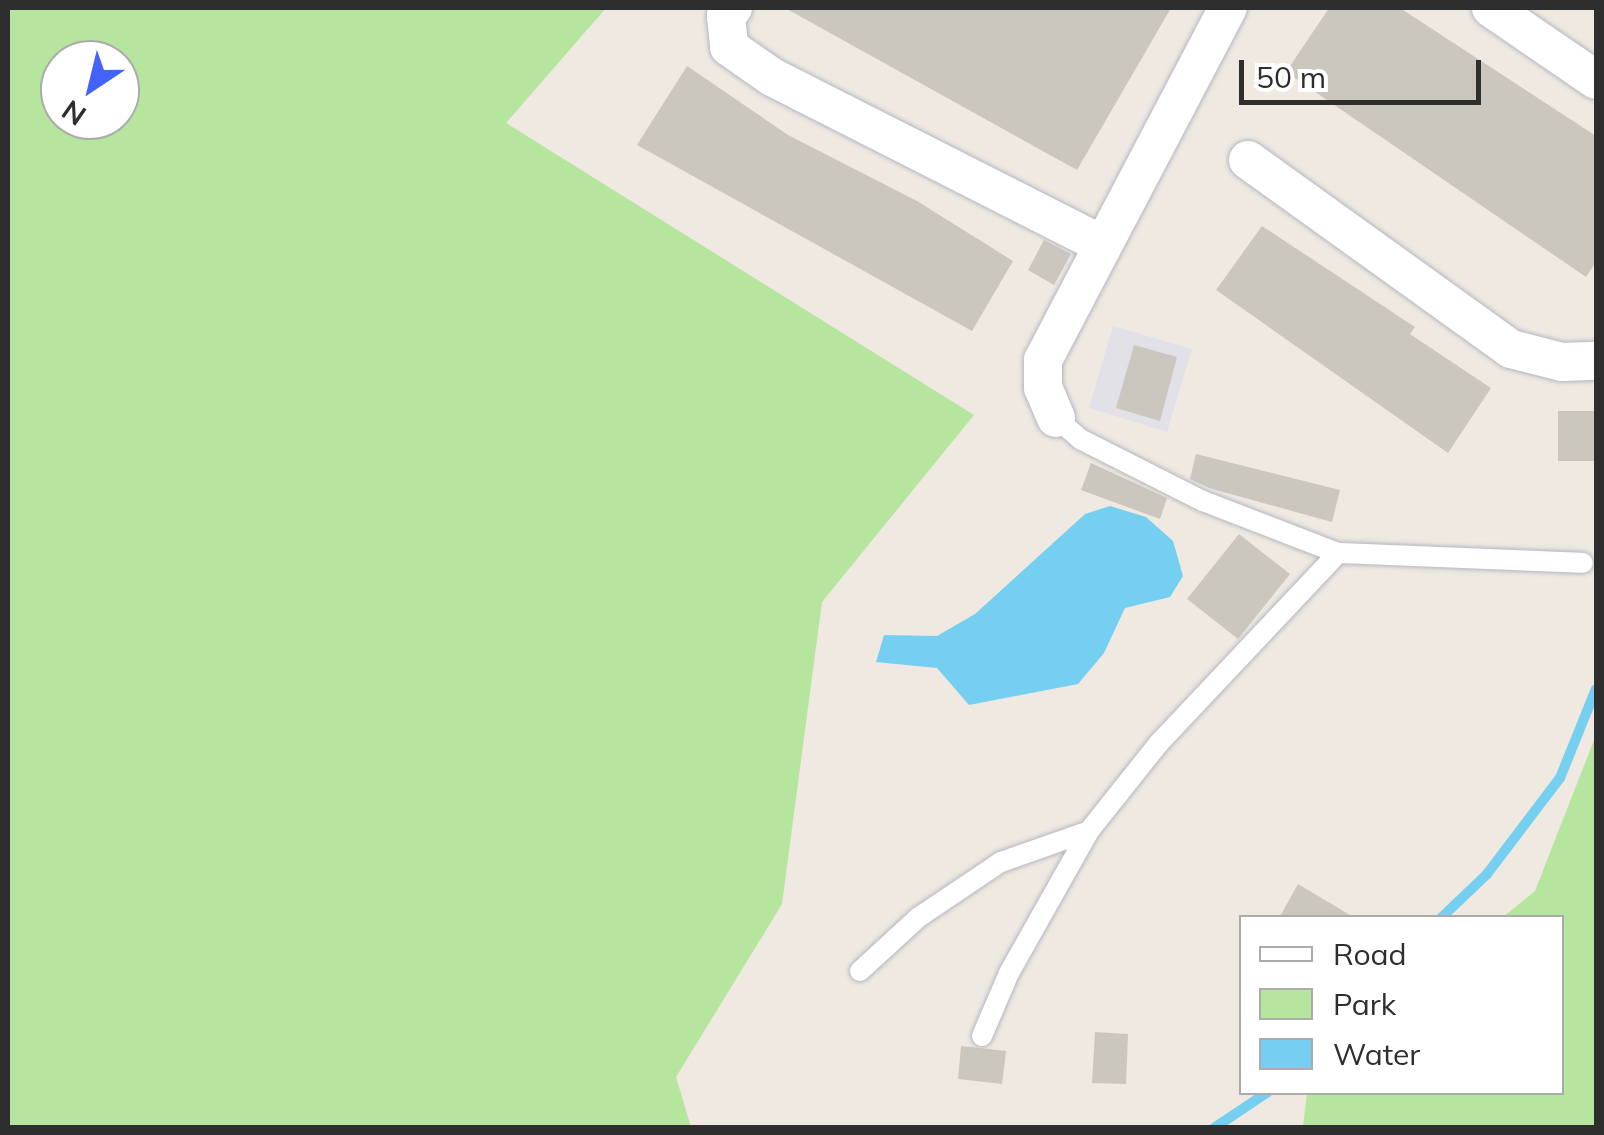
<!DOCTYPE html>
<html>
<head>
<meta charset="utf-8">
<style>
	body { margin:0 }
	#map { position:relative; width:1604px; height:1135px; overflow:hidden; background:#efe9e1; font-family:Mulish,sans-serif }
	div>[style] { position:absolute }
	[style*='--x'] { left:calc(var(--x)*1px); top:calc(var(--y)*1px); width:calc(var(--w)*1px); rotate:calc(var(--a)*1deg) }
	.industrial>* { inset:0; background:#e3e1e8 }
	.green>* { inset:0; background:#b6e59e }
	.water>* { inset:0; background:#75cff0 }
	.stream>* { height:10px; margin:-5px; padding:0 5px; transform-origin:5px; border-radius:5px; background:#75cff0 }
	.building>* { inset:0; background:#cbc7bf }
	.roads { filter:drop-shadow(0 0 2px #b4b7c1) drop-shadow(0 0 2px #b4b7c1) }
	.lane>* { height:20px; margin:-10px; padding:0 10px; transform-origin:10px; border-radius:10px; background:#fff }
	.street>* { height:38px; margin:-19px; padding:0 19px; transform-origin:19px; border-radius:19px; background:#fff }
	span { translate:-50% -50%; white-space:nowrap; text-align:center; line-height:1.15; -webkit-text-stroke:9px #fff; paint-order:stroke }
	.frame { position:absolute; inset:0; border:10px solid #2e2e2e; pointer-events:none }
	.legend { position:absolute; left:1239px; top:915px; width:325px; height:180px; box-sizing:border-box; background:#fff; border:2px solid #ababab; margin:0; padding:12px 18px; list-style:none; font-size:30px; color:#2e2e2e }
	.legend li { display:flex; align-items:center; gap:20px; height:50px }
	.legend b { width:50px; border:2px solid #ababab }
	.north { position:absolute; left:40px; top:40px; width:100px; height:100px; box-sizing:border-box; background:#fff; border:2px solid #ababab; border-radius:50%; rotate:215deg; font-size:28px; font-weight:700; line-height:40px; text-align:center; color:#2e2e2e }
	.north::after { content:''; display:block; margin:auto; width:35px; height:45px; background:#4264fb; clip-path:polygon(50% 0,100% 100%,50% 72%,0 100%) }
	.scale { position:absolute; left:1239px; top:60px; width:242px; height:45px; box-sizing:border-box; border:5px solid #2e2e2e; border-top:0; padding-left:12px; font-size:30px; line-height:35px; white-space:nowrap; color:#2e2e2e; -webkit-text-stroke:8px #fff; paint-order:stroke }
</style>
</head>
<body>
<div id="map">
	<div class="industrial">
		<i style="clip-path:polygon(1113px 326px,1192px 349px,1167px 432px,1089px 408px)"></i>
	</div>
	<div class="green">
		<i style="clip-path:polygon(evenodd,8px 8px,606px 8px,506px 123px,974px 415px,822px 602px,782px 904px,676px 1077px,691px 1127px,8px 1127px,8px 8px,60px 60px,120px 60px,120px 120px,60px 120px,60px 60px)"></i>
		<i style="clip-path:polygon(1596px 735px,1596px 1127px,1303px 1127px,1307px 1093px,1562px 1092px,1562px 918px,1503px 917px,1535px 891px)"></i>
	</div>
	<div class="water">
		<i style="clip-path:polygon(1110px 506px,1146px 517px,1173px 541px,1183px 576px,1170px 597px,1125px 608px,1104px 653px,1078px 684px,969px 705px,937px 668px,876px 662px,884px 635px,937px 636px,975px 614px,1085px 514px)"></i>
	</div>
	<div class="stream">
		<i style="--x:1441;--y:918;--w:64;--a:-43.7"></i>
		<i style="--x:1487;--y:874;--w:121;--a:-52.8"></i>
		<i style="--x:1560;--y:778;--w:96;--a:-68"></i>
		<i style="--x:1214;--y:1128;--w:65;--a:-33.7"></i>
	</div>
	<div class="building">
		<i style="clip-path:polygon(785px 8px,1171px 8px,1077px 170px)"></i>
		<i style="clip-path:polygon(1329px 8px,1400px 8px,1596px 136px,1596px 262px,1586px 277px,1286px 72px)"></i>
		<i style="clip-path:polygon(687px 66px,788px 135px,917px 201px,1013px 261px,972px 331px,637px 145px)"></i>
		<i style="clip-path:polygon(1262px 226px,1415px 327px,1410px 334px,1491px 388px,1448px 453px,1216px 290px)"></i>
		<i style="clip-path:polygon(1044px 240px,1071px 254px,1054px 285px,1028px 270px)"></i>
		<i style="clip-path:polygon(1134px 345px,1177px 357px,1160px 421px,1116px 408px)"></i>
		<i style="clip-path:polygon(1558px 411px,1596px 411px,1596px 461px,1558px 461px)"></i>
		<i style="clip-path:polygon(1196px 454px,1340px 490px,1332px 522px,1209px 488px,1190px 479px)"></i>
		<i style="clip-path:polygon(1091px 463px,1167px 498px,1160px 519px,1081px 490px)"></i>
		<i style="clip-path:polygon(1239px 534px,1290px 574px,1238px 639px,1187px 599px)"></i>
		<i style="clip-path:polygon(1298px 884px,1355px 918px,1279px 918px)"></i>
		<i style="clip-path:polygon(1095px 1032px,1128px 1034px,1126px 1084px,1092px 1083px)"></i>
		<i style="clip-path:polygon(961px 1046px,1006px 1051px,1002px 1084px,958px 1079px)"></i>
	</div>
	<div class="roads">
		<div class="lane">
			<i style="--x:1056;--y:418;--w:32;--a:41"></i>
			<i style="--x:1080;--y:439;--w:138;--a:26.8"></i>
			<i style="--x:1203;--y:501;--w:145;--a:21.1"></i>
			<i style="--x:1338;--y:553;--w:245;--a:2.3"></i>
			<i style="--x:860;--y:971;--w:80;--a:-42.5"></i>
			<i style="--x:919;--y:917;--w:99;--a:-33.9"></i>
			<i style="--x:1001;--y:862;--w:93;--a:-19.4"></i>
			<i style="--x:982;--y:1036;--w:69;--a:-66.8"></i>
			<i style="--x:1009;--y:973;--w:163;--a:-60.6"></i>
			<i style="--x:1089;--y:831;--w:112;--a:-51.5"></i>
			<i style="--x:1159;--y:743;--w:261;--a:-46.7"></i>
		</div>
		<div class="street">
			<i style="--x:733;--y:8;--w:11;--a:131"></i>
			<i style="--x:726;--y:16;--w:31;--a:84"></i>
			<i style="--x:729;--y:47;--w:52;--a:34.9"></i>
			<i style="--x:772;--y:77;--w:371;--a:26.9"></i>
			<i style="--x:1491;--y:8;--w:127;--a:34.4"></i>
			<i style="--x:1248;--y:160;--w:324;--a:35.7"></i>
			<i style="--x:1511;--y:349;--w:53;--a:14.3"></i>
			<i style="--x:1562;--y:362;--w:34;--a:-2"></i>
			<i style="--x:1056;--y:418;--w:33;--a:-113"></i>
			<i style="--x:1043;--y:388;--w:28;--a:-90"></i>
			<i style="--x:1043;--y:360;--w:398;--a:-62.3"></i>
		</div>
	</div>
	<div class="frame"></div>
	<ul class="legend">
	<li><b style="height:12px;background:#fff"></b>Road</li>
	<li><b style="height:28px;background:#b6e59e"></b>Park</li>
	<li><b style="height:28px;background:#75cff0"></b>Water</li>
	</ul>
	<div class="north">N</div>
	<div class="scale">50 m</div>
</div>
</body>
</html>
